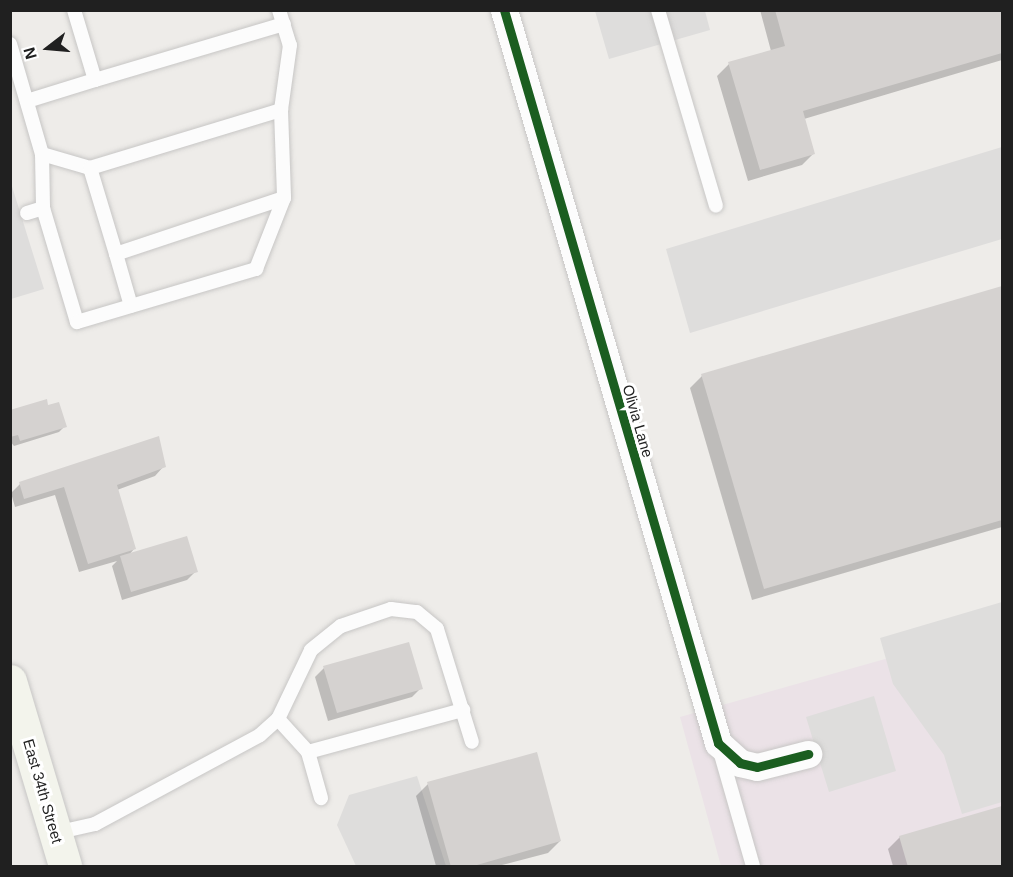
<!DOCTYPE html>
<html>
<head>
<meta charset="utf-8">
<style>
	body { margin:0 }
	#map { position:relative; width:1013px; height:877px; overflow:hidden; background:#eeece9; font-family:Helvetica,sans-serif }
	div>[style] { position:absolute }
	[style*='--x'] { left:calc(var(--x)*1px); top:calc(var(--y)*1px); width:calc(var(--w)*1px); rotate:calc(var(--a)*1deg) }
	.industrial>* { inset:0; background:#ebe2e7 }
	.parking>* { inset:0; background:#dedddc }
	.shadow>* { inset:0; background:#0003 }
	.building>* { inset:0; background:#d5d2d0 }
	.roads { filter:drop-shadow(0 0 2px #c7c6c5) drop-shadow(0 0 2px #c7c6c5) }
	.lane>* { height:14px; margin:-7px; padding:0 7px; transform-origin:7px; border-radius:7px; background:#fcfcfc }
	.street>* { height:27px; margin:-13.5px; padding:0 13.5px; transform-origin:13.5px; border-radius:13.5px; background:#fcfcfc }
	.secondary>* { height:33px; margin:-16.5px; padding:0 16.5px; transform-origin:16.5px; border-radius:16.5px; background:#f3f4ec }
	.cycleway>* { height:9px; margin:-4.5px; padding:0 4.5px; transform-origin:4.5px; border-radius:4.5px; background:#1b5e20 }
	span { translate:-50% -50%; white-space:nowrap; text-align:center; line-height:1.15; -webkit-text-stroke:6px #fff; paint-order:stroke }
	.street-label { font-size:15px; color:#202020 }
	.frame { position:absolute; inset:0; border:12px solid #202020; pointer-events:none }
	.north { position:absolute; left:18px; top:18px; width:60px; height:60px; -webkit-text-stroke:4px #fff; paint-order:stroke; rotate:254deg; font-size:16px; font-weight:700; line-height:24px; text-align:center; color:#202020 }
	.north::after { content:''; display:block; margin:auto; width:21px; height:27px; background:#202020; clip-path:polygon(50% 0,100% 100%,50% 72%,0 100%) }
</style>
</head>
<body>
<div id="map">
	<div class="industrial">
		<i style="clip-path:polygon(1002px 626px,1002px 866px,721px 866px,680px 717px)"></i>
	</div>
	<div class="parking">
		<i style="clip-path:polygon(595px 11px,705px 11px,710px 30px,609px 59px)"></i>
		<i style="clip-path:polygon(1002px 147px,1002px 239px,690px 333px,666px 249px)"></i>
		<i style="clip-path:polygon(10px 180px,44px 289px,11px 299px,10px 299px)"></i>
		<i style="clip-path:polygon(1002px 602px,1002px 802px,962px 814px,944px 755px,893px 684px,880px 638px)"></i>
		<i style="clip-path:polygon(874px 696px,896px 771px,829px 792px,806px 717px)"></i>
		<i style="clip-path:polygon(417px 776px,446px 866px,356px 866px,337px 825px,349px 795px)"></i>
	</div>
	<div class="shadow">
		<i style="clip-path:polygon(760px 10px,1002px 10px,1002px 60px,804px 119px,814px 153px,802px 165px,748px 181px,717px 76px,729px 64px,771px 51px)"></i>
		<i style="clip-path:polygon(1002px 288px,1002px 527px,752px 600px,690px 388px,702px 376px)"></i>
		<i style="clip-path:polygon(47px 406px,65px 426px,59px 432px,14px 446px,10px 441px,10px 412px)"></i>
		<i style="clip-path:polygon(164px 466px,155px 476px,117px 490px,134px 549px,129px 555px,196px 571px,187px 580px,122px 600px,112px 566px,117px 561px,79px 572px,55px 495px,15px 507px,11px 493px,20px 484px)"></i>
		<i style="clip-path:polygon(324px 668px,421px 688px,412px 697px,328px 721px,315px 677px)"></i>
		<i style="clip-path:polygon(428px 784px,560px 841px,548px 853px,498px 866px,436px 866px,416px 796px)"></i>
		<i style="clip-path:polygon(1002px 807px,1002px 866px,893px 866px,888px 849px,900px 837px)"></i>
	</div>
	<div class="building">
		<i style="clip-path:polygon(775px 10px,1002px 10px,1002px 53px,803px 111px,815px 154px,760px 170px,728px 62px,785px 46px)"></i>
		<i style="clip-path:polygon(1002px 286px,1002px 520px,764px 589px,701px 374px)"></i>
		<i style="clip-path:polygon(47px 399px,48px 405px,59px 402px,67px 427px,20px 441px,18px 435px,10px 437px,10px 410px)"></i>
		<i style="clip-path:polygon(159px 436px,166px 467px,117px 485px,136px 549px,88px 564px,64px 487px,24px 499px,19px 482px)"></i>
		<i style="clip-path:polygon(187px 536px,198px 572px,131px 592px,120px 556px)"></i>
		<i style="clip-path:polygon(409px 642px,423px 689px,337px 713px,323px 666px)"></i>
		<i style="clip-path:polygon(537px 752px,561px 841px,470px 867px,451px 867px,427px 782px)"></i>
		<i style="clip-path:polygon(1002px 806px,1002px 867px,908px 867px,899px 836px)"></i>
	</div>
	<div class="roads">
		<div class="lane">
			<i style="--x:74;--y:10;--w:73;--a:73.3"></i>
			<i style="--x:95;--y:80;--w:197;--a:-16.5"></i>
			<i style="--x:279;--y:10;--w:37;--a:73"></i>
			<i style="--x:290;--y:45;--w:66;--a:97.9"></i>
			<i style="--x:658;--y:10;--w:204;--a:73.5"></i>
			<i style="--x:10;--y:44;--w:115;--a:73.8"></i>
			<i style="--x:42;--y:154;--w:54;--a:88.9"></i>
			<i style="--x:27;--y:101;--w:71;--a:-17.2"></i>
			<i style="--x:42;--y:154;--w:50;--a:16.3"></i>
			<i style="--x:27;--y:213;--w:17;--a:-17"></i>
			<i style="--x:43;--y:208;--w:119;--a:73.4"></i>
			<i style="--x:77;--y:322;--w:187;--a:-16.5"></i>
			<i style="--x:256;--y:269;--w:76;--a:-68.5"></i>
			<i style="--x:284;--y:198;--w:177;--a:161.6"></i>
			<i style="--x:116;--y:254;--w:54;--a:73.9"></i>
			<i style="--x:116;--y:254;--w:90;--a:-106.8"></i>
			<i style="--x:90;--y:168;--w:200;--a:-16.9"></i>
			<i style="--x:281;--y:110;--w:88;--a:88"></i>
			<i style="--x:278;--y:719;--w:45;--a:47.7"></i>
			<i style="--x:308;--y:752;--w:161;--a:-15.2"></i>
			<i style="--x:720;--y:751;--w:120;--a:74"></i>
			<i style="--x:308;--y:752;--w:48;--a:74.2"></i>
			<i style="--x:55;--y:833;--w:41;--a:-12.7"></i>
			<i style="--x:95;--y:824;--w:187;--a:-28.3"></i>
			<i style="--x:260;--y:735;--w:24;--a:-42"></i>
			<i style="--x:278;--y:719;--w:76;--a:-64.4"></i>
			<i style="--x:311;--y:650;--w:38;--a:-39"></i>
			<i style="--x:341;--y:626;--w:53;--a:-18.8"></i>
			<i style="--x:391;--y:609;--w:26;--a:7"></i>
			<i style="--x:417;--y:612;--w:26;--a:40"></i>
			<i style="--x:437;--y:629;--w:118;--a:72.8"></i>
		</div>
		<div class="street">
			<i style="--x:504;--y:10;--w:764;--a:73.72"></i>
			<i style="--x:718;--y:743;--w:30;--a:42"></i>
			<i style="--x:740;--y:763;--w:17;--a:13"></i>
			<i style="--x:757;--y:767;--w:53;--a:-14.3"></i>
		</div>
		<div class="secondary">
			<i style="--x:10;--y:681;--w:193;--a:73.4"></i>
		</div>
	</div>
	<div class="cycleway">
		<i style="--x:504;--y:10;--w:764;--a:73.72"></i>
		<i style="--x:718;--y:743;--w:30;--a:42"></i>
		<i style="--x:740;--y:763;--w:17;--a:13"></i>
		<i style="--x:757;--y:767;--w:53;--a:-14.3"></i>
	</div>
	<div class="street-label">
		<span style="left:638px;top:421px;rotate:74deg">Olivia Lane</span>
		<span style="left:43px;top:791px;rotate:74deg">East 34th Street</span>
	</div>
	<div class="frame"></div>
	<div class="north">N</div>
</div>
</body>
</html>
